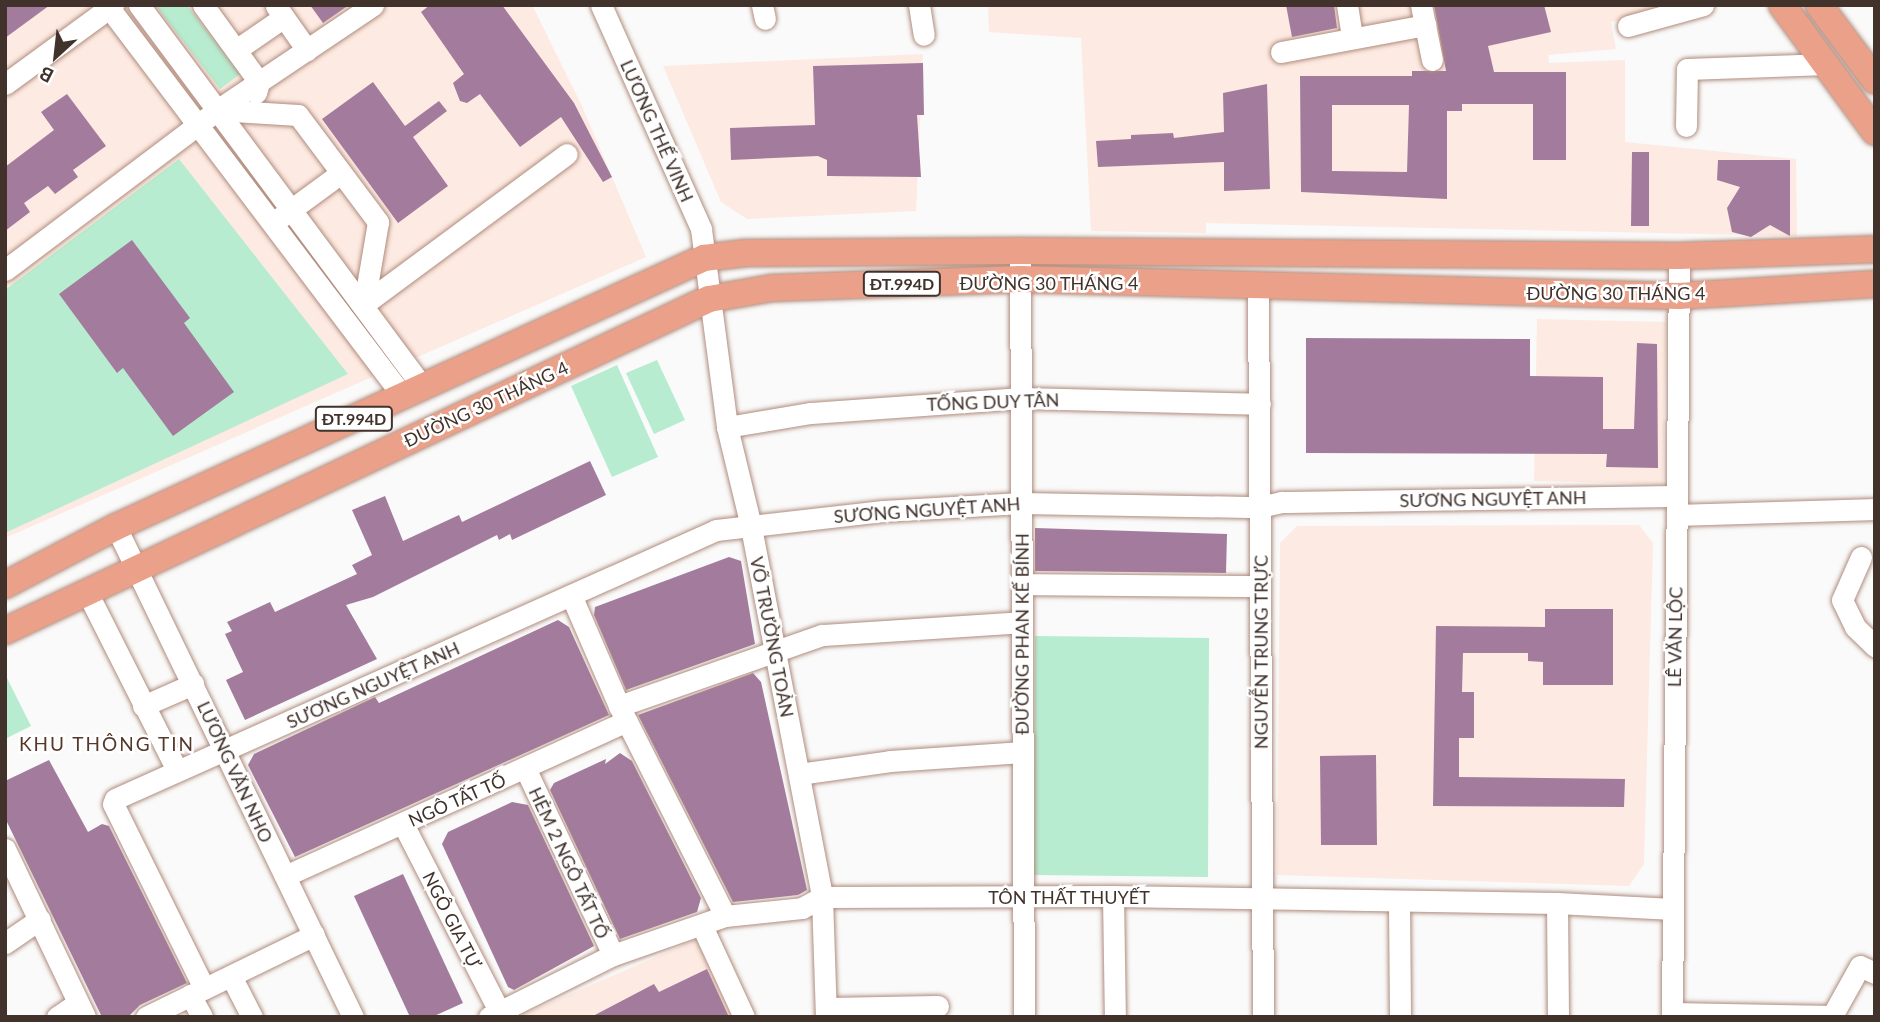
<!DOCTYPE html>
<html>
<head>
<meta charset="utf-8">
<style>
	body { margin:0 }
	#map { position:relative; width:1880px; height:1022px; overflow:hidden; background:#fafafa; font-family:Lato,sans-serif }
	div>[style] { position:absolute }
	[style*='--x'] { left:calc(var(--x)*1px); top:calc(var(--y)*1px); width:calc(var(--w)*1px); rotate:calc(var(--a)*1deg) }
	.built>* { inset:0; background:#fdeae2 }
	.green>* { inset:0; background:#b7ecd0 }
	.building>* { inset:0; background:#a37b9d }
	.roads { filter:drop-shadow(0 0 2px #b08c7d) drop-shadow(0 0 2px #b08c7d) }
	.minor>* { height:21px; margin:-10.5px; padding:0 10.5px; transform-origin:10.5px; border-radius:10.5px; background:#fff }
	.major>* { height:26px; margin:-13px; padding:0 13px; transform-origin:13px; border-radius:13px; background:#eba189 }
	span { translate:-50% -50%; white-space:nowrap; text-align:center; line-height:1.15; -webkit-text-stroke:5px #fff; paint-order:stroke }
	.shield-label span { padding:2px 5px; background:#fff; border:2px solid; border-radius:5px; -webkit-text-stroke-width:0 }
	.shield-label { font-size:16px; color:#41322c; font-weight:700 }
	.street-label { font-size:18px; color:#41322c }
	.neighbourhood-label { font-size:19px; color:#56382a; letter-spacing:2px }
	.frame { position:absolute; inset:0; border:7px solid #41322c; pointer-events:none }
	.north { position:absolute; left:21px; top:21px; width:70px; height:70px; -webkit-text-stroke:5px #fff; paint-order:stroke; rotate:207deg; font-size:19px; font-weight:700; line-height:28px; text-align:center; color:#41322c }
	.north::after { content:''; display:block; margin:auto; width:24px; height:32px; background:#41322c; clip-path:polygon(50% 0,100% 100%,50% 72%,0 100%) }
</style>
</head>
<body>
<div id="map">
	<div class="built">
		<i style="clip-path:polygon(5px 5px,532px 5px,582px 106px,646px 257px,5px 538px)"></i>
		<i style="clip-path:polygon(988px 5px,1682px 5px,1611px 22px,1616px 49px,1548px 55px,1549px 63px,1625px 60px,1625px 142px,1796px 159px,1797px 236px,1206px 223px,1206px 233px,1091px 231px,1081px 38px,989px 32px)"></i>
		<i style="clip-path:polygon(923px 54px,916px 211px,747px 219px,721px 202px,663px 66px)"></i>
		<i style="clip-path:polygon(1537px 319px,1666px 322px,1663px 484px,1534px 481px)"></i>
		<i style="clip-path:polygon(1639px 525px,1653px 543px,1644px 864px,1629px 886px,1277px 875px,1280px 543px,1297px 526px)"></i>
		<i style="clip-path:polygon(695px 940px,741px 1017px,519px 1017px,522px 1015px)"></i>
	</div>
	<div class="green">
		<i style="clip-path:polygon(155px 5px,187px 5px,240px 74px,220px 89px)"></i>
		<i style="clip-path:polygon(179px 159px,348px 374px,5px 533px,5px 290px)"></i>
		<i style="clip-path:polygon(657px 360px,685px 420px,654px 434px,626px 373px)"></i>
		<i style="clip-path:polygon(617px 365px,658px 457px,612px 477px,571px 386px)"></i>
		<i style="clip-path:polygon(1035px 636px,1209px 638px,1208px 877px,1034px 875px)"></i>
		<i style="clip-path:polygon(5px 674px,31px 726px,5px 739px)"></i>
	</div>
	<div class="building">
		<i style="clip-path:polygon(5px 5px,50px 5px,5px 38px)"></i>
		<i style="clip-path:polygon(310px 5px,349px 5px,323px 23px)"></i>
		<i style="clip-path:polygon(430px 5px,502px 5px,574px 103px,612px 177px,603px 182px,561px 117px,520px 147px,480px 94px,467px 103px,460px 101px,453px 83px,464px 74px,421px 12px)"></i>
		<i style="clip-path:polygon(1286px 5px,1334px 5px,1337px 28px,1292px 37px)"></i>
		<i style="clip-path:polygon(evenodd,1434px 5px,1544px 5px,1551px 32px,1488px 46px,1494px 72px,1566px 72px,1566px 160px,1533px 160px,1533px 104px,1462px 104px,1462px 111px,1447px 111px,1447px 199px,1301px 192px,1300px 76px,1412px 76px,1412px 71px,1446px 71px,1434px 5px,1332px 105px,1409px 105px,1407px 172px,1332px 171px,1332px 105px)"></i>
		<i style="clip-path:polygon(923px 63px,924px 115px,917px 115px,921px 177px,827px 176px,827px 160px,818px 156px,731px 160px,730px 128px,815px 125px,813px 66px)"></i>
		<i style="clip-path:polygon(373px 82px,405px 126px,439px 101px,447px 111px,413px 137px,448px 186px,398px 223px,322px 119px)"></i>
		<i style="clip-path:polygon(1267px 84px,1270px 189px,1224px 191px,1224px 162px,1098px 167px,1096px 141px,1131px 139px,1131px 135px,1173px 133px,1174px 138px,1224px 132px,1223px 93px)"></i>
		<i style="clip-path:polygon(67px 94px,106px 146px,73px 170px,78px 177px,55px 194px,48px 186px,24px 203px,30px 212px,5px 231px,5px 167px,54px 130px,41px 112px)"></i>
		<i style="clip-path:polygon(1632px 152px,1649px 152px,1649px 226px,1631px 226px)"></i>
		<i style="clip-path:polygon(1718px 160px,1790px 160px,1790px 236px,1770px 225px,1751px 237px,1732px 232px,1727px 208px,1740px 187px,1717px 180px)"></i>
		<i style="clip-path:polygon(132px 240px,190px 318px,184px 323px,234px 392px,173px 436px,123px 368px,117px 373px,59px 294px)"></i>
		<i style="clip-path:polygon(1306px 338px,1530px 339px,1530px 376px,1603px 377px,1603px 429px,1634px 429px,1637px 343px,1657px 344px,1658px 468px,1606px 467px,1607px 454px,1306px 453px)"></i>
		<i style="clip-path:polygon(590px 461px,606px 495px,512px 540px,510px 534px,499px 540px,497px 535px,373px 597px,346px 605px,377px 659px,245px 720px,226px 680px,243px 672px,225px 634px,232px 631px,227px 622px,270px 602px,275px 612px,357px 574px,352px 565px,372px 555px,352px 510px,385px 496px,403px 541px,459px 515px,462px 522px)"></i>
		<i style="clip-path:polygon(1035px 528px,1227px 534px,1226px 573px,1035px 571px)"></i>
		<i style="clip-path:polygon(729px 557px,741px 561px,755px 644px,626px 690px,594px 615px,595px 607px)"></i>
		<i style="clip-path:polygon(1545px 609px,1613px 609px,1613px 685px,1543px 685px,1543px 662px,1528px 661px,1528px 653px,1463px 653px,1462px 692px,1474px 692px,1474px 738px,1459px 738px,1459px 777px,1625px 779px,1624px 807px,1433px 806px,1436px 626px,1545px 627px)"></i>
		<i style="clip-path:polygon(558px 620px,569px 627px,609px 715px,295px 857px,248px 765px,254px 754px,375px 697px,379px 703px)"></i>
		<i style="clip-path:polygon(753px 673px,761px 682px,807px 890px,798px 895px,733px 902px,638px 715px)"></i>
		<i style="clip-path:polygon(620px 753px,632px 761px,701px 898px,697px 912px,620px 939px,550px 790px,554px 783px,606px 759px,605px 764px)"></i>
		<i style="clip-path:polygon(1376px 755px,1377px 845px,1321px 845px,1320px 756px)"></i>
		<i style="clip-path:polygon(49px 760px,88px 832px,102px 824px,109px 826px,187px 983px,140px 1005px,128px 1017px,101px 1015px,5px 818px,5px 781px)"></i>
		<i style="clip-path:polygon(512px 802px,528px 805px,594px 946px,514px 990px,508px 987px,442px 844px,448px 832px)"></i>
		<i style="clip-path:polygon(403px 874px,463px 1003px,432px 1017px,410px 1017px,354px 896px)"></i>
		<i style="clip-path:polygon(707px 969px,729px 1017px,591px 1017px,654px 984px,659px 992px)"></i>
	</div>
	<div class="roads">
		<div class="minor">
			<i style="--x:107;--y:5;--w:491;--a:52.9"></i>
			<i style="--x:139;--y:5;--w:477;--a:53.4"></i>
			<i style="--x:203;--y:5;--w:95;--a:54"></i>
			<i style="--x:259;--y:82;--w:11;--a:105"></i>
			<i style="--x:601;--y:5;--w:245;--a:65.9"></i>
			<i style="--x:701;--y:229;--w:200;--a:82.5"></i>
			<i style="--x:727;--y:427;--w:98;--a:76.4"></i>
			<i style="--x:750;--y:522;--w:382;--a:79.1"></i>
			<i style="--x:822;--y:897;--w:120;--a:88.1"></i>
			<i style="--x:762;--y:5;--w:14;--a:78"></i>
			<i style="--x:919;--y:5;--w:30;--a:81"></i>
			<i style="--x:1347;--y:5;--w:32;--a:81"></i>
			<i style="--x:1421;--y:5;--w:56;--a:78.7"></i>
			<i style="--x:276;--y:6;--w:54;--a:54.8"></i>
			<i style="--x:1628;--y:26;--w:78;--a:-15.6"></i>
			<i style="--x:236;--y:50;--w:58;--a:-34.5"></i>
			<i style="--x:1281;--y:52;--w:147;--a:-10.6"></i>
			<i style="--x:5;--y:84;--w:134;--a:-36.2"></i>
			<i style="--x:217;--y:110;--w:81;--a:3.5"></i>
			<i style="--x:298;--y:115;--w:134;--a:53.2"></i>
			<i style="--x:378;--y:222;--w:83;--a:99.7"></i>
			<i style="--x:1686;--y:126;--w:57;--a:-89"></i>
			<i style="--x:1687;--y:69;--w:140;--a:-2"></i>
			<i style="--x:281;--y:217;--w:74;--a:-36.3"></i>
			<i style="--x:1020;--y:251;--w:766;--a:89.7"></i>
			<i style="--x:5;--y:270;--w:266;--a:-37"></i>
			<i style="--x:217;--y:110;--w:188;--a:-33.9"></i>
			<i style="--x:1258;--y:287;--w:730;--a:89.61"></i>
			<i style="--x:364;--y:304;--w:252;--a:-36.5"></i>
			<i style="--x:727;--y:427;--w:85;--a:-9.5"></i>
			<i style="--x:811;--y:413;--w:211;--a:-4.1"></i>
			<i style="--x:1021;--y:398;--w:239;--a:1.4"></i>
			<i style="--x:1677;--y:515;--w:198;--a:-1.7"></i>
			<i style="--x:116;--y:527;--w:544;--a:64.19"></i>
			<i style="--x:1861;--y:557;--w:47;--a:113.8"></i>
			<i style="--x:1842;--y:600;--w:30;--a:64"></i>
			<i style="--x:1855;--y:627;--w:28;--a:44"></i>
			<i style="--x:1022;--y:584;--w:238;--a:0.5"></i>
			<i style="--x:87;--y:592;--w:199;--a:63.2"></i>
			<i style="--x:571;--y:595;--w:121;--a:66.6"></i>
			<i style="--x:619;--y:706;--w:235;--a:63.2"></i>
			<i style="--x:143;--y:706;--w:55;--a:-23.7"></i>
			<i style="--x:619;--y:706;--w:215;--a:-19.3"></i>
			<i style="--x:822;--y:635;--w:200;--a:-3.7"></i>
			<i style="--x:526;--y:770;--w:204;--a:64.8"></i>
			<i style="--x:799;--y:774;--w:92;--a:-8.1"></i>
			<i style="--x:890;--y:761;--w:133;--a:-3.9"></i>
			<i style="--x:403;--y:824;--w:217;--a:62.8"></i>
			<i style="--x:5;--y:849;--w:186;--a:64.5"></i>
			<i style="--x:285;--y:876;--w:375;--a:-24.4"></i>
			<i style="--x:1113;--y:896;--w:121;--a:89.1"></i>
			<i style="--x:1399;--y:901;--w:116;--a:89.5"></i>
			<i style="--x:1557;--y:903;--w:114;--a:89.5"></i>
			<i style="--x:702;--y:926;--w:100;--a:65.2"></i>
			<i style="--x:5;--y:943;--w:42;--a:-34.4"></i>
			<i style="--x:231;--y:976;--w:46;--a:62.9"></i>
			<i style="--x:204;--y:988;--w:205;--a:-116.3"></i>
			<i style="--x:113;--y:804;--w:5;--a:-68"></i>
			<i style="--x:115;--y:799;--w:658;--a:-24.11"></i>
			<i style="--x:716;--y:530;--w:168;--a:-6.5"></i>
			<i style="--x:883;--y:511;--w:138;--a:-3.3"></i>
			<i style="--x:1021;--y:503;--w:239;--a:1"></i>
			<i style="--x:1260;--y:507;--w:23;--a:-13"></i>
			<i style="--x:1282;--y:502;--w:395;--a:-0.9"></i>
			<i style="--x:190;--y:995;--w:25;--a:61"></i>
			<i style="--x:826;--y:1008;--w:112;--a:-1"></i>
			<i style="--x:1672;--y:1013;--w:160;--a:1.1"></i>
			<i style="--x:1832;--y:1016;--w:57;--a:-60.8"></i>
			<i style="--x:1860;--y:966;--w:17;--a:25"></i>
			<i style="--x:57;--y:1017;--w:25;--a:-34"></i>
			<i style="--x:146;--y:1017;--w:187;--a:-26"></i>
			<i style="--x:489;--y:1017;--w:139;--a:-26.6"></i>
			<i style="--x:613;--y:955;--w:119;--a:-19.2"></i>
			<i style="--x:725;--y:916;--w:77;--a:-5.9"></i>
			<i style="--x:802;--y:908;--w:23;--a:-29"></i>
			<i style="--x:822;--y:897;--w:291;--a:-0.2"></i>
			<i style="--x:1113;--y:896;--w:444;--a:0.9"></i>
			<i style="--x:1557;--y:903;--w:116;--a:3"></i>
			<i style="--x:1672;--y:1017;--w:761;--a:-89.47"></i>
		</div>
		<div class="major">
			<i style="--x:1782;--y:5;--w:157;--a:53.8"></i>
			<i style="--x:1819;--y:5;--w:94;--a:53.3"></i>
			<i style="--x:5;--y:585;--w:125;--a:-27.6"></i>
			<i style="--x:116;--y:527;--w:647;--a:-24.58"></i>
			<i style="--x:704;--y:258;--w:42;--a:-6.8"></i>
			<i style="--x:746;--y:253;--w:274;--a:-0.4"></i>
			<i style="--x:1020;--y:251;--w:659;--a:0.43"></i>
			<i style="--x:1679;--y:256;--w:196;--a:-2"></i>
			<i style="--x:5;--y:631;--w:778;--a:-25.25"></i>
			<i style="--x:709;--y:299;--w:64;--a:-9.9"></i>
			<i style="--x:772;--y:288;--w:248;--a:-2.1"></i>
			<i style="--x:1020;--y:279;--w:659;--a:1.48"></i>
			<i style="--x:1679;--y:296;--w:196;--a:-3.5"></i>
		</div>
	</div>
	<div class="shield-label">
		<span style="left:902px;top:284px">ĐT.994D</span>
		<span style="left:354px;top:419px">ĐT.994D</span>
	</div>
	<div class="street-label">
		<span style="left:657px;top:131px;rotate:66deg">LƯƠNG THẾ VINH</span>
		<span style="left:1049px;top:283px">ĐƯỜNG 30 THÁNG 4</span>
		<span style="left:1616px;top:293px">ĐƯỜNG 30 THÁNG 4</span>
		<span style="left:993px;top:402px;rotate:-2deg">TỐNG DUY TÂN</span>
		<span style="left:486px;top:404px;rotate:-25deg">ĐƯỜNG 30 THÁNG 4</span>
		<span style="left:1493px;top:499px;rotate:-1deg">SƯƠNG NGUYỆT ANH</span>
		<span style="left:927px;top:510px;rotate:-4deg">SƯƠNG NGUYỆT ANH</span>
		<span style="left:1022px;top:634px;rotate:-90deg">ĐƯỜNG PHAN KẾ BÍNH</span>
		<span style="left:772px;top:637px;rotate:79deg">VÕ TRƯỜNG TOẢN</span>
		<span style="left:1675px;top:637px;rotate:-89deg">LÊ VĂN LỘC</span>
		<span style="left:1261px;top:652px;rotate:-90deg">NGUYỄN TRUNG TRỰC</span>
		<span style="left:373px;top:685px;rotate:-24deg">SƯƠNG NGUYỆT ANH</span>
		<span style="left:235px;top:772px;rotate:65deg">LƯƠNG VĂN NHO</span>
		<span style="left:457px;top:800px;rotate:-24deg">NGÔ TẤT TỐ</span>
		<span style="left:569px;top:863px;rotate:65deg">HẺM 2 NGÔ TẤT TỐ</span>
		<span style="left:1069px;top:897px">TÔN THẤT THUYẾT</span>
		<span style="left:452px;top:920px;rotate:63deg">NGÔ GIA TỰ</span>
	</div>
	<div class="neighbourhood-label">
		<span style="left:107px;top:744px">KHU THÔNG TIN</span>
	</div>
	<div class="frame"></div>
	<div class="north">B</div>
</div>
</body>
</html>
